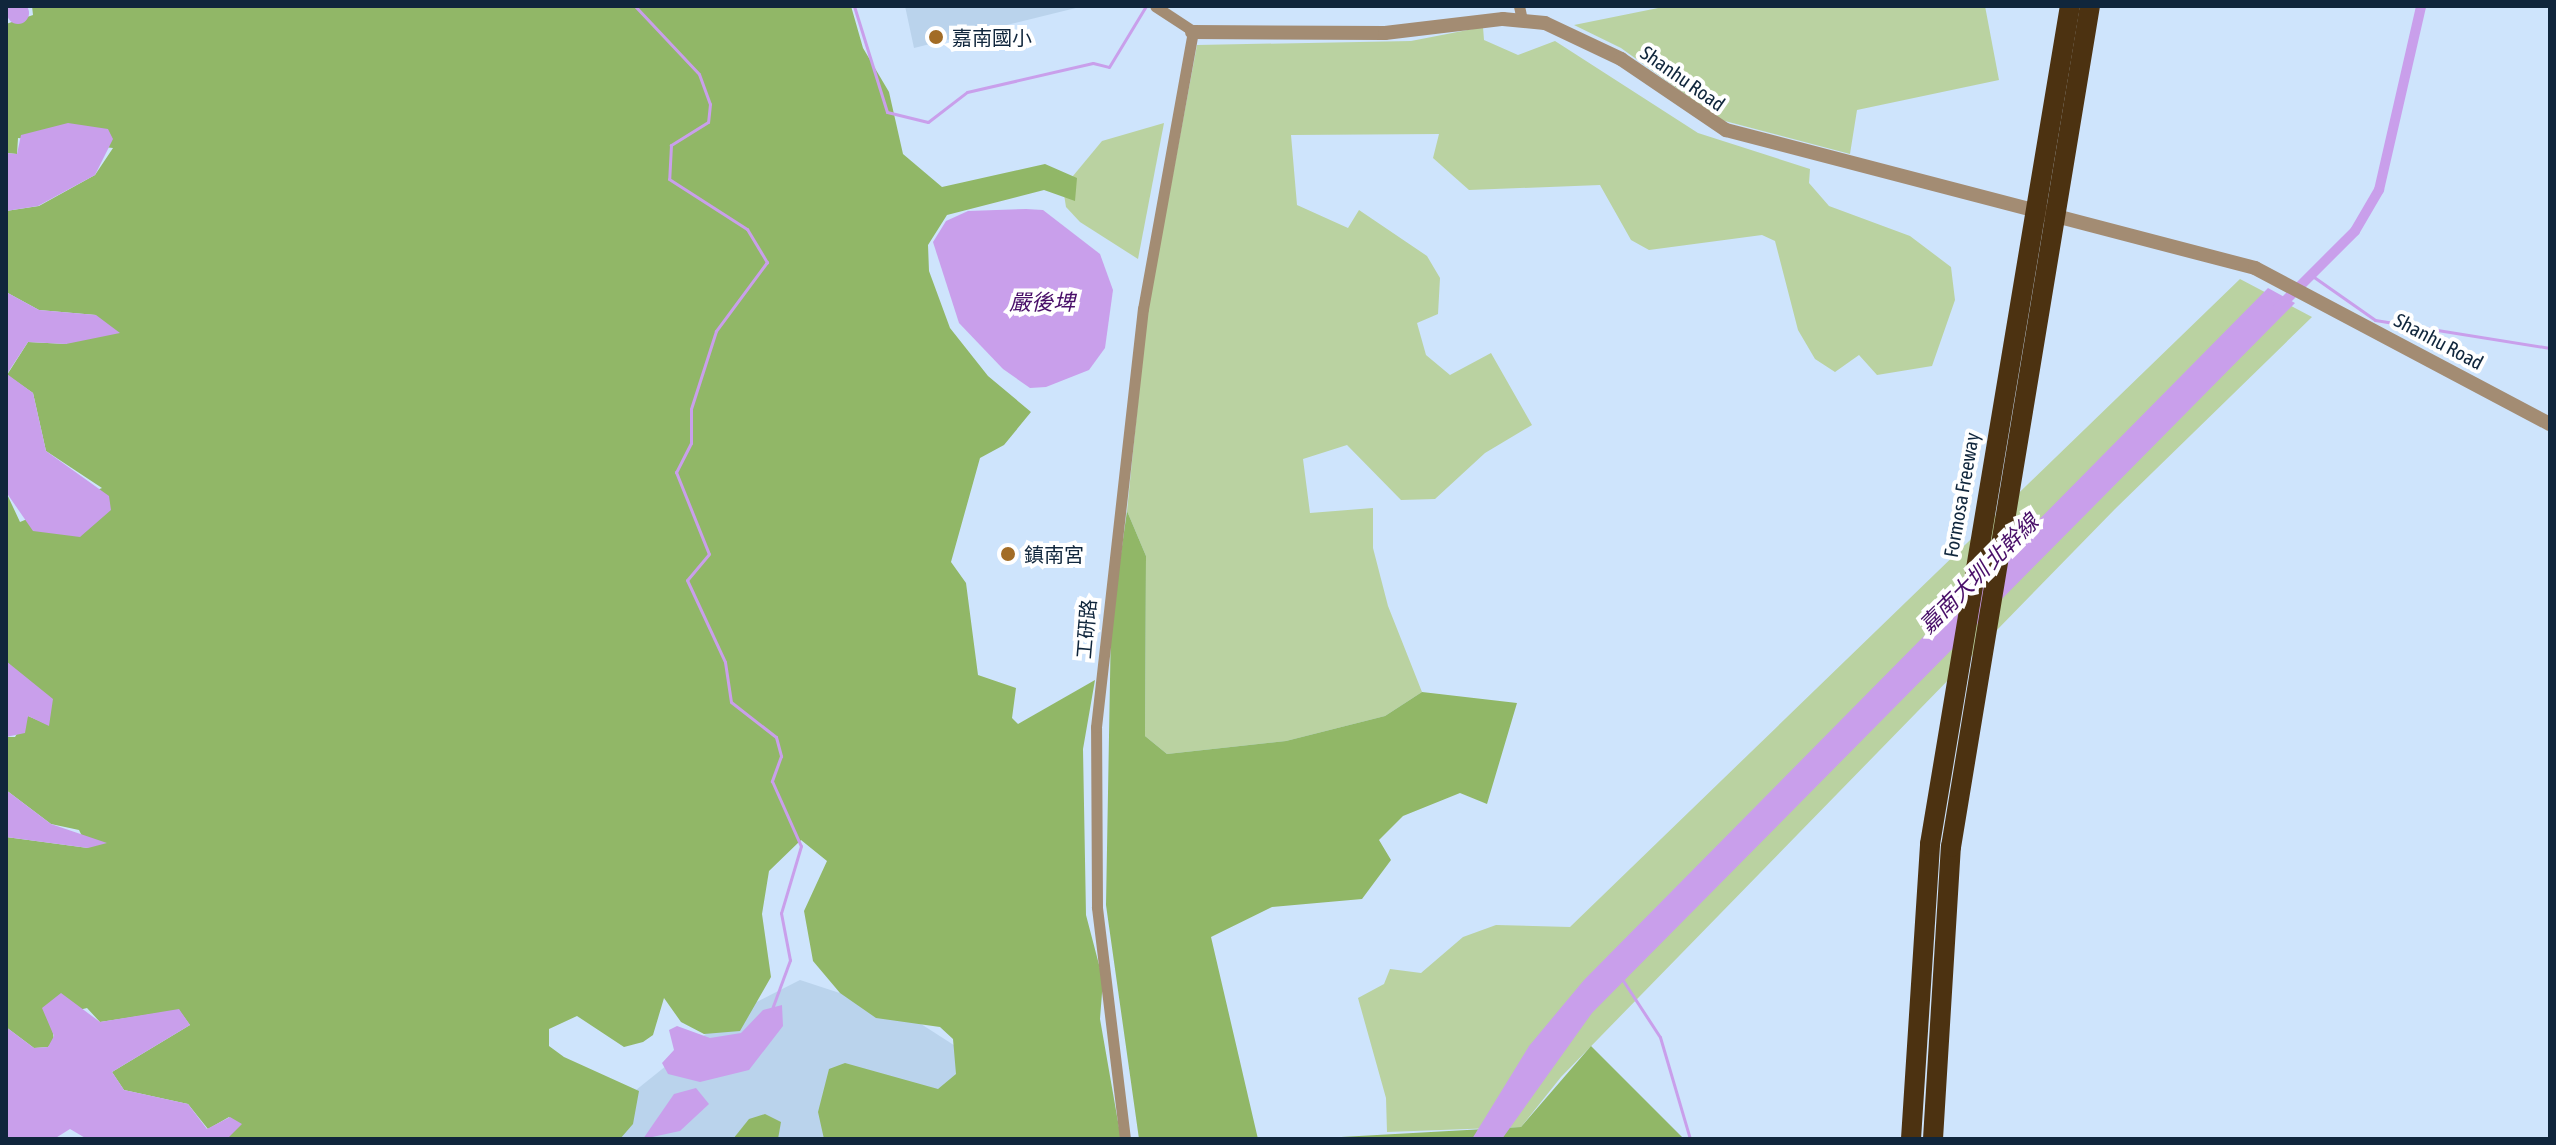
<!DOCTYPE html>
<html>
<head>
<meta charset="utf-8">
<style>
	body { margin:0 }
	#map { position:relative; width:2556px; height:1145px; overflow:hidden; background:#cee4fc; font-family:"Asap Condensed","Noto Sans TC",sans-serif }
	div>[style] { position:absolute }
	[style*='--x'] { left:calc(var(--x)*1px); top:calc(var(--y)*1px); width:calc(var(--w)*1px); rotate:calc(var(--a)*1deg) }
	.built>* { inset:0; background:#bad3ec }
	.green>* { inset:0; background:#bad2a1 }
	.forest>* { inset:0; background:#91b767 }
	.water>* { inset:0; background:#c99feb }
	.round { border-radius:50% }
	.stream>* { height:3px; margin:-1.5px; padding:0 1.5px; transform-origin:1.5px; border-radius:1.5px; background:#c99feb }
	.canal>* { height:10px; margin:-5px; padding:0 5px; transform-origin:5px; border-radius:5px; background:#c99feb }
	.minor>* { height:11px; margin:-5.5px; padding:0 5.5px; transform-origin:5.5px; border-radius:5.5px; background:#a38c73 }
	.tertiary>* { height:14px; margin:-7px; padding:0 7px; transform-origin:7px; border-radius:7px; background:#a38c73 }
	.motorway>* { height:20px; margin:-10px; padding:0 10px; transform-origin:10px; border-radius:10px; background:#4c3211 }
	.motorway-bridge>* { height:20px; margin:-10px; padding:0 10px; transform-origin:10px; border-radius:10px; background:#4c3211 }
	.dots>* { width:22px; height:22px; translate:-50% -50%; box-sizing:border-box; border:4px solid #fff; border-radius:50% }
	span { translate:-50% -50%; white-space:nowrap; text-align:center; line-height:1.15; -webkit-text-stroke:8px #fff; paint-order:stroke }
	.poi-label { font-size:20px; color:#10263c }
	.left { translate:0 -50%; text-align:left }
	.street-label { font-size:20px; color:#10263c }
	.water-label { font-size:22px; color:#480e68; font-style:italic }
	.frame { position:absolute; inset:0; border:8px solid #10263c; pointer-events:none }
</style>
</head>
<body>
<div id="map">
	<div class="built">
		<i style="clip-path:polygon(905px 6px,1084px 6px,914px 48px)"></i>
		<i style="clip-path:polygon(800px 980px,907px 1015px,974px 1058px,1021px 1139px,575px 1139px,727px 1017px)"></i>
	</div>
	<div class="green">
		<i style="clip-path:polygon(1668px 6px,1985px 6px,1999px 80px,1857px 110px,1850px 154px,1721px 120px,1621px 48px,1574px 25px)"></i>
		<i style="clip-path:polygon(1483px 27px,1484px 40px,1518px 55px,1555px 41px,1698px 133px,1810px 169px,1809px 183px,1829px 206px,1910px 236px,1951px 267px,1955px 300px,1932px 366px,1877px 375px,1859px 355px,1835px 372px,1815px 359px,1798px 330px,1775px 241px,1762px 235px,1649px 250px,1631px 240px,1600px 185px,1469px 190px,1433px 158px,1439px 134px,1291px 135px,1297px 205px,1348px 228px,1359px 210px,1427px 256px,1440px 278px,1438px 314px,1417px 323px,1426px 355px,1450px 375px,1491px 353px,1532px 425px,1485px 453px,1435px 499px,1401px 500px,1347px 445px,1303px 459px,1310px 513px,1373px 508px,1373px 548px,1388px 606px,1422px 692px,1385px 716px,1286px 741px,1167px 754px,1145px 736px,1146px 556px,1127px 511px,1147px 313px,1197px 45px,1411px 41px)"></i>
		<i style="clip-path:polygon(1164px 123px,1138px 259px,1080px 222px,1066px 207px,1063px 188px,1102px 141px)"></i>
		<i style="clip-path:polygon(2240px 279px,2312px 317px,2115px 509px,1561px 1077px,1521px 1127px,1387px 1132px,1386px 1098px,1358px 998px,1384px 984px,1390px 969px,1421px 973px,1463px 937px,1496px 925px,1570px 927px)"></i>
	</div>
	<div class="forest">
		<i style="clip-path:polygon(32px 6px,851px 6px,863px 48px,889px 92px,903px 154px,942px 187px,1045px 164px,1077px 178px,1075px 201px,1044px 190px,947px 215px,928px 245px,929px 271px,950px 328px,988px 376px,1031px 412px,1004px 445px,980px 458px,951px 562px,966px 583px,978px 675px,1016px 688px,1012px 718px,1018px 724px,1095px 680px,1083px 749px,1086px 915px,1103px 980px,1100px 1019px,1121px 1139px,824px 1139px,818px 1112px,829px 1069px,845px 1063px,938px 1089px,956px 1074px,953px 1039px,940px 1027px,876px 1018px,840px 993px,813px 961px,804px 911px,827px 861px,801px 840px,769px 871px,762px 914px,771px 977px,740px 1031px,704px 1034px,681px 1022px,664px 998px,653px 1035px,643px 1042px,624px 1047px,577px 1016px,549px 1029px,549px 1046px,564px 1057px,639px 1091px,633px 1124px,620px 1139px,227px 1139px,235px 1127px,229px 1117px,208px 1129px,188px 1104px,124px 1090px,112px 1072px,190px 1025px,179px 1010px,100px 1022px,87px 1008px,51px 1017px,54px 1041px,48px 1047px,34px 1048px,6px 1027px,6px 837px,88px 848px,79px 830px,51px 824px,6px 790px,6px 737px,15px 737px,28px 716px,49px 725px,6px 661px,6px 492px,20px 522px,102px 488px,46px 451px,33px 393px,7px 375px,28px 342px,66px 344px,96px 315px,39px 310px,6px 292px,6px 211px,39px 206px,95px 175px,113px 148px,18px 138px,17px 154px,6px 153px,6px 24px,33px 15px)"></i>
		<i style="clip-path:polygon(1127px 511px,1146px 556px,1145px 736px,1167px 754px,1286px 741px,1385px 716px,1422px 692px,1517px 703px,1487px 804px,1460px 793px,1403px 816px,1379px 840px,1391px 860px,1362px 899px,1272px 907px,1211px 937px,1258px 1139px,1139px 1139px,1106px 905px,1111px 624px)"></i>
		<i style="clip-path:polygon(1591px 1046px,1684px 1139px,1305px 1139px,1521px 1127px)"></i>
		<i style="clip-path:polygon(765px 1114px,781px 1122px,778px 1139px,733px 1139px,749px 1119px)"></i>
	</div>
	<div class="water">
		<i class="round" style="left:7px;top:2px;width:22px;height:22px"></i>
		<i style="clip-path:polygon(68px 123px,108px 129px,113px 139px,95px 175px,38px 206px,6px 211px,6px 153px,17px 154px,21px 135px)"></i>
		<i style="clip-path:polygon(1026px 209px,1043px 210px,1100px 254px,1113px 290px,1105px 348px,1089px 370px,1046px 387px,1030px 388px,1003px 369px,959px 323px,933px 242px,946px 221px,968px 211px)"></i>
		<i style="clip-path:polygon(2268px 288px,2295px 303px,1592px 1013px,1502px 1139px,1472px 1139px,1529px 1046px,1584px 980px)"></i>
		<i style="clip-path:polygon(6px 292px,39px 310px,96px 315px,120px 333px,66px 344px,28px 342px,7px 374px,33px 393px,46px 451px,109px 496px,111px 510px,80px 537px,33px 531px,6px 492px)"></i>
		<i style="clip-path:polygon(6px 661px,53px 699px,49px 726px,28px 716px,25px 733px,6px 737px)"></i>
		<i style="clip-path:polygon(6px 790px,51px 824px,107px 843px,88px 848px,6px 837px)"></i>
		<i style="clip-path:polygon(61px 993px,100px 1022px,179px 1009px,190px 1025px,112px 1072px,124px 1090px,188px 1104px,207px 1129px,230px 1117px,242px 1124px,227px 1139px,87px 1139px,70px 1129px,54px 1139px,6px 1139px,6px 1027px,34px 1048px,48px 1047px,54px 1036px,42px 1008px)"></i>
		<i style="clip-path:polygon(782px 1005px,783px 1026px,749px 1070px,700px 1082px,668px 1074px,662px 1063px,674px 1050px,669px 1030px,677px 1026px,710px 1038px,741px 1033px,763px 1010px)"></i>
		<i style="clip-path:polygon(696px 1088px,709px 1104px,680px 1131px,643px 1139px,674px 1094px)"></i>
	</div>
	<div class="stream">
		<i style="--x:635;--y:6;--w:93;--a:46.7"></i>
		<i style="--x:699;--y:74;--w:32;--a:70"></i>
		<i style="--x:710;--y:104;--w:18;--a:96"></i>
		<i style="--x:708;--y:122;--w:44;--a:148.1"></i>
		<i style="--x:671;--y:145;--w:34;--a:93"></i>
		<i style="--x:669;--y:179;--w:93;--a:32.7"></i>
		<i style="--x:747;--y:229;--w:39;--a:59"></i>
		<i style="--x:767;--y:262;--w:86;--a:126.5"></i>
		<i style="--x:716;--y:331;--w:82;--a:107.8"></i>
		<i style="--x:691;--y:409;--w:34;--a:90"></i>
		<i style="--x:691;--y:443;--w:33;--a:117"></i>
		<i style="--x:676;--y:472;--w:88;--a:68.1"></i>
		<i style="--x:709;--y:554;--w:34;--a:130"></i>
		<i style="--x:687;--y:580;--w:90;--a:65.1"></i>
		<i style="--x:725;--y:662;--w:40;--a:81.5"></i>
		<i style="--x:731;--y:702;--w:57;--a:37.9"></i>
		<i style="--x:776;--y:737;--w:20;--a:75"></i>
		<i style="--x:781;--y:756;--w:27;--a:110"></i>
		<i style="--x:772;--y:781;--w:71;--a:66"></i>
		<i style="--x:801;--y:846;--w:70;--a:106.6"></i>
		<i style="--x:781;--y:913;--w:48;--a:79.2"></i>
		<i style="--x:790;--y:960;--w:52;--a:110.2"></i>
		<i style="--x:854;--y:6;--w:111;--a:72.7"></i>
		<i style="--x:887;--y:112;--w:42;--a:13.7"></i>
		<i style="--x:928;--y:122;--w:49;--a:-37.6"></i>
		<i style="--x:967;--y:92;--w:129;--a:-13"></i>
		<i style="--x:1093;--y:63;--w:16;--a:14"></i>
		<i style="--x:1109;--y:67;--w:71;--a:-58.8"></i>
		<i style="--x:2311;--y:275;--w:78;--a:35.1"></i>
		<i style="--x:2375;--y:320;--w:177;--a:9.1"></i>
		<i style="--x:1622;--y:979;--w:69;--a:56.8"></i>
		<i style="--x:1660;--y:1037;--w:106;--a:73.6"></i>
	</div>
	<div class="canal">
		<i style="--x:2278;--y:308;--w:109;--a:-45"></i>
		<i style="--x:2355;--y:231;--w:48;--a:-59.7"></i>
		<i style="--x:2379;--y:190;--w:189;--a:-77.1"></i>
	</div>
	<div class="minor">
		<i style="--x:1519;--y:6;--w:14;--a:78"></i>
		<i style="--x:1125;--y:1139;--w:234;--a:-96.9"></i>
		<i style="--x:1097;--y:907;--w:180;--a:-90.3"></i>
		<i style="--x:1096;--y:727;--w:421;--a:-83.6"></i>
		<i style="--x:1143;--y:309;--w:282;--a:-79.8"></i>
		<i style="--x:1193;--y:31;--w:45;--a:-146.7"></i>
	</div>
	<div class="tertiary">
		<i style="--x:1192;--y:32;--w:193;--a:0.3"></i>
		<i style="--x:1385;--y:33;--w:119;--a:-6.8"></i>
		<i style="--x:1503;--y:19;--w:42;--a:5.4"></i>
		<i style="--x:1545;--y:23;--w:84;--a:25.3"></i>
		<i style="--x:1621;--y:59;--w:127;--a:34.1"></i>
		<i style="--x:1726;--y:130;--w:547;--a:14.62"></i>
		<i style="--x:2255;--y:268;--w:334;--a:27.9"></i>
	</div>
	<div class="motorway">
		<i style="--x:1911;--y:1139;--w:296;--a:-86.3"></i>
		<i style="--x:1933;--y:1139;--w:293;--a:-86.5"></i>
	</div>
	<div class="motorway-bridge">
		<i style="--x:1930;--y:844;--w:850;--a:-80.52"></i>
		<i style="--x:1951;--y:847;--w:852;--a:-80.62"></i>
	</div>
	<div class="dots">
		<i style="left:936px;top:37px;background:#a26c26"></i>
		<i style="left:1008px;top:554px;background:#a26c26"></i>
	</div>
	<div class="poi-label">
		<span class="left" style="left:952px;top:37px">嘉南國小</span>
		<span class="left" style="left:1024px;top:554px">鎮南宮</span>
	</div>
	<div class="street-label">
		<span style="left:1683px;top:78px;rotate:35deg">Shanhu Road</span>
		<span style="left:2439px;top:341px;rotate:28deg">Shanhu Road</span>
		<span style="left:1961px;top:495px;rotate:-80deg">Formosa Freeway</span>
		<span style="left:1086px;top:629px;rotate:-85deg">工研路</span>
	</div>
	<div class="water-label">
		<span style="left:1042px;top:303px">嚴後埤</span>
		<span style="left:1979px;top:574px;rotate:-45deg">嘉南大圳 北幹線</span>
	</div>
	<div class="frame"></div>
</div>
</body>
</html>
